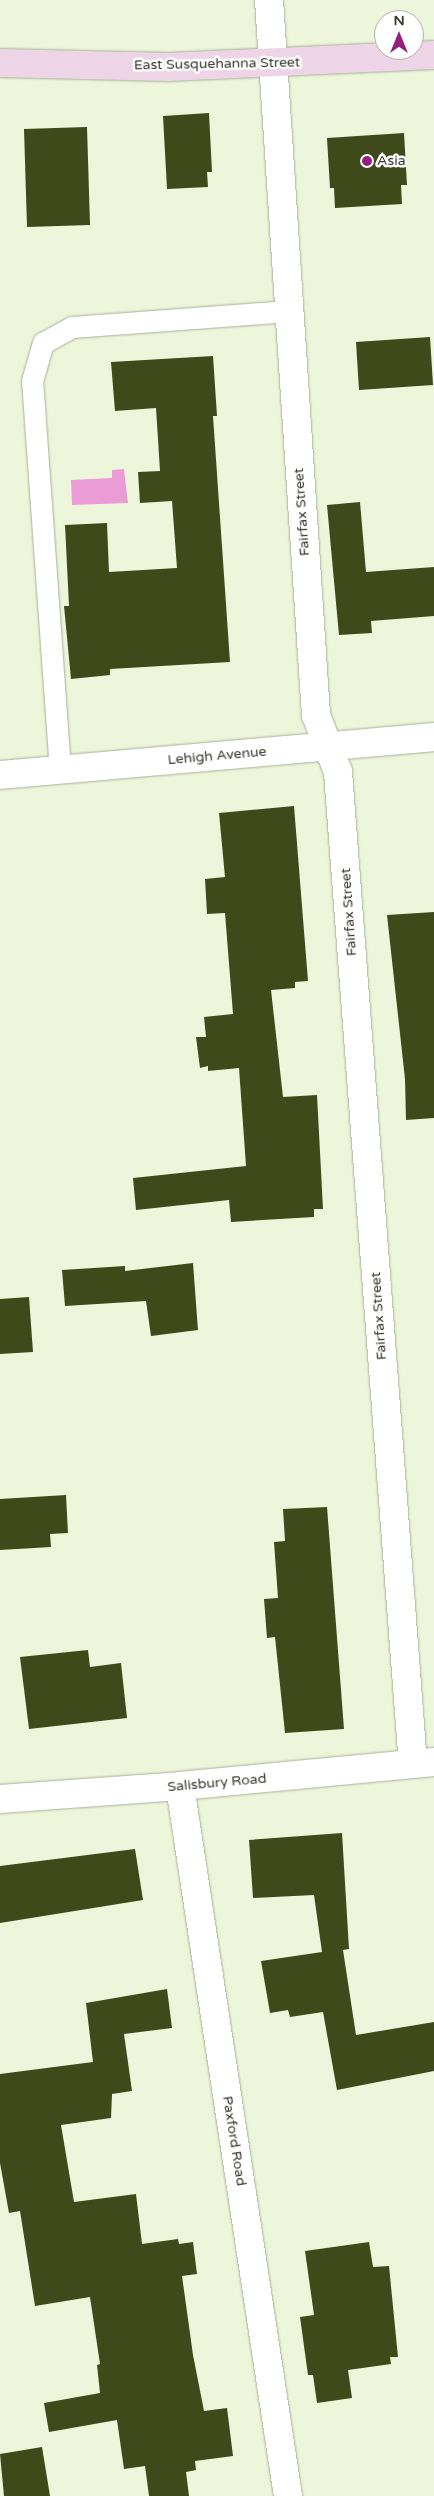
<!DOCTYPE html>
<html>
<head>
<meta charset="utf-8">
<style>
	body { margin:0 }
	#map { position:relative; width:434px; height:2496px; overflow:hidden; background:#edf6db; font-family:"Varela Round",sans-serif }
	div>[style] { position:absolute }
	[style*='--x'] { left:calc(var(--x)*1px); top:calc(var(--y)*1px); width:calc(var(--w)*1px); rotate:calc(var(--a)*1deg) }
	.water>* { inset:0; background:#eb9cd7 }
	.building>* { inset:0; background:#3e4a1a }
	.roads { filter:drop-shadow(0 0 1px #a9b198) drop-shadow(0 0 1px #a9b198) }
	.service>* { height:21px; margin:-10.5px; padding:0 10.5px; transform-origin:10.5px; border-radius:10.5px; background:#fff }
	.minor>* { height:28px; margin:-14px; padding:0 14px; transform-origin:14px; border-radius:14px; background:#fff }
	.secondary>* { height:28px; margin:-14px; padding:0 14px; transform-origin:14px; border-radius:14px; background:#edd5e7 }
	.dots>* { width:14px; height:14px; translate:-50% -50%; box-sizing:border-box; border:2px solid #fff; border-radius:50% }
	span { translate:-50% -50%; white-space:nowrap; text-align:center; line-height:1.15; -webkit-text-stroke:5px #fff; paint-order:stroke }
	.street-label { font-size:14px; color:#383b30 }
	.poi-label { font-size:14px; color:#383b30 }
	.left { translate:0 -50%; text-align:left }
	.north { position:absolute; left:374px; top:10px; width:50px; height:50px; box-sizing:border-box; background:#fff; border:1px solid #afb1ac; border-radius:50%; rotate:0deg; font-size:14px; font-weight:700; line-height:20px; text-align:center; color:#383b30 }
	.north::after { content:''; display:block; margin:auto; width:18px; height:22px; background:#93207f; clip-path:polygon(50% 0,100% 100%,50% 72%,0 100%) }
</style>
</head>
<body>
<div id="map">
	<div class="water">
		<i style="clip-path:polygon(124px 469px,128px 503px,72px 505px,71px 480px,112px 478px,112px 470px)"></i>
	</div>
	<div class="building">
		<i style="clip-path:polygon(209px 113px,212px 172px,207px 172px,208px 187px,167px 189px,163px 116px)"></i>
		<i style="clip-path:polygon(87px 127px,90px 225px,27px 227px,24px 129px)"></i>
		<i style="clip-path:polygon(404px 133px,407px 185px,401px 185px,402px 204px,335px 208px,334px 188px,330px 188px,327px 138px)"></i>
		<i style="clip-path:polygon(430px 337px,433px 385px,359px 390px,356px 342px)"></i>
		<i style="clip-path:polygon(213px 356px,217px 416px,213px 416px,230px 662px,110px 669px,110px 675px,71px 679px,64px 606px,69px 606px,65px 525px,107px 523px,109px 572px,177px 568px,172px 501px,140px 503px,138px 472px,160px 471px,156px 408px,115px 411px,111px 362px)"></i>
		<i style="clip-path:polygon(360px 502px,366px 572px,434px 567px,434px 616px,371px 621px,372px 633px,339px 635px,327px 505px)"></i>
		<i style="clip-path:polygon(294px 806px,308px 981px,295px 982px,295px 988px,271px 990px,283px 1097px,317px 1095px,323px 1209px,314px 1209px,314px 1217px,231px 1222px,229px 1200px,136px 1210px,133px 1178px,246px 1166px,239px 1068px,208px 1071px,208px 1066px,200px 1068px,196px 1037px,206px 1037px,204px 1017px,233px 1014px,225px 913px,207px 914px,205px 879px,225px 877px,219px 813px)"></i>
		<i style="clip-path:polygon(434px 912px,434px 1118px,406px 1120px,405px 1079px,387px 915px)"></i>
		<i style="clip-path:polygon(193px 1263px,198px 1330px,151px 1336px,146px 1301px,65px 1306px,62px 1270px,125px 1266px,125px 1271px)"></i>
		<i style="clip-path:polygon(29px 1297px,33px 1352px,0 1354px,0 1299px)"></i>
		<i style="clip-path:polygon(66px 1495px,68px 1533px,50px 1534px,51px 1547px,0 1550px,0 1499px)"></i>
		<i style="clip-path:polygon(327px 1507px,344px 1729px,285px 1733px,275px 1637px,267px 1638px,264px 1599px,278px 1598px,274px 1542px,285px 1541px,283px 1509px)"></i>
		<i style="clip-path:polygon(88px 1650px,90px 1667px,121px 1663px,127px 1718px,29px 1729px,20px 1657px)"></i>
		<i style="clip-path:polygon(342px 1833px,349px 1949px,343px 1950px,356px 2035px,434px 2022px,434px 2071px,337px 2090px,323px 2012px,290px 2017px,288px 2010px,270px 2013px,261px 1961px,322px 1952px,314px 1895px,253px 1898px,249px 1840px)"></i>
		<i style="clip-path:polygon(135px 1849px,143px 1900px,0 1923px,0 1866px)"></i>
		<i style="clip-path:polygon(167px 1989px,172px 2028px,124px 2034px,132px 2091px,112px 2094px,111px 2118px,61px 2125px,74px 2202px,136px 2194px,142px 2244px,178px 2239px,179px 2244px,193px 2242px,197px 2274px,182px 2276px,193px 2355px,204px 2411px,227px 2408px,233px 2456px,195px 2461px,196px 2470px,186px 2472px,189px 2496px,149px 2496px,145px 2466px,124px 2469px,117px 2420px,49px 2432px,44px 2403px,100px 2393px,97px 2365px,100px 2364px,90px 2297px,35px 2306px,20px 2211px,9px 2213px,0 2163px,0 2074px,93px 2062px,86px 2003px)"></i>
		<i style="clip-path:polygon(369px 2242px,373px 2267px,389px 2266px,398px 2357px,390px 2357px,391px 2364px,348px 2370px,352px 2398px,317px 2403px,313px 2375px,308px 2375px,300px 2317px,314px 2315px,305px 2251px)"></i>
		<i style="clip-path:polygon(42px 2447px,50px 2496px,4px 2496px,0 2454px)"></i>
	</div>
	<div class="roads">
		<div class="service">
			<i style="--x:60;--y:770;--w:390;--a:-94.1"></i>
			<i style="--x:32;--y:381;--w:40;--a:-74"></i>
			<i style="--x:43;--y:343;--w:33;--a:-29"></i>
			<i style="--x:72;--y:327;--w:217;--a:-4.2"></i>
		</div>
		<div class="minor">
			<i style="--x:269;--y:0;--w:717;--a:86.24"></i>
			<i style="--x:316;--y:715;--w:61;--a:68.9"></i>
			<i style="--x:338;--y:772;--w:995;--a:85.68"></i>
			<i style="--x:0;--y:775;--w:436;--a:-5"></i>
			<i style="--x:180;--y:1786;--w:718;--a:81.35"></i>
			<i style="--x:0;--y:1799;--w:180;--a:-4.1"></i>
			<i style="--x:180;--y:1786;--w:255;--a:-5.4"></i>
		</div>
		<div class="secondary">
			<i style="--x:0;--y:63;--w:168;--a:1.4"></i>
			<i style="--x:168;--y:67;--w:266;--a:-2.6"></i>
		</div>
	</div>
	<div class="dots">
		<i style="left:367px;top:161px;background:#93207f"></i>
	</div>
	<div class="street-label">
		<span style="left:217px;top:64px;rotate:-1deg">East Susquehanna Street</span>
		<span style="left:302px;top:512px;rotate:-94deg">Fairfax Street</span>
		<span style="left:217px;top:756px;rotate:-5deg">Lehigh Avenue</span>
		<span style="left:349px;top:912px;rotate:-94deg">Fairfax Street</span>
		<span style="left:379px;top:1316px;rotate:-94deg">Fairfax Street</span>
		<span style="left:217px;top:1783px;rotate:-5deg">Salisbury Road</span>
		<span style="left:234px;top:2141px;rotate:81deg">Paxford Road</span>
	</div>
	<div class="poi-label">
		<span class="left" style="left:377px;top:161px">Asia</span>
	</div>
	<div class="north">N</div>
</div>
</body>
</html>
